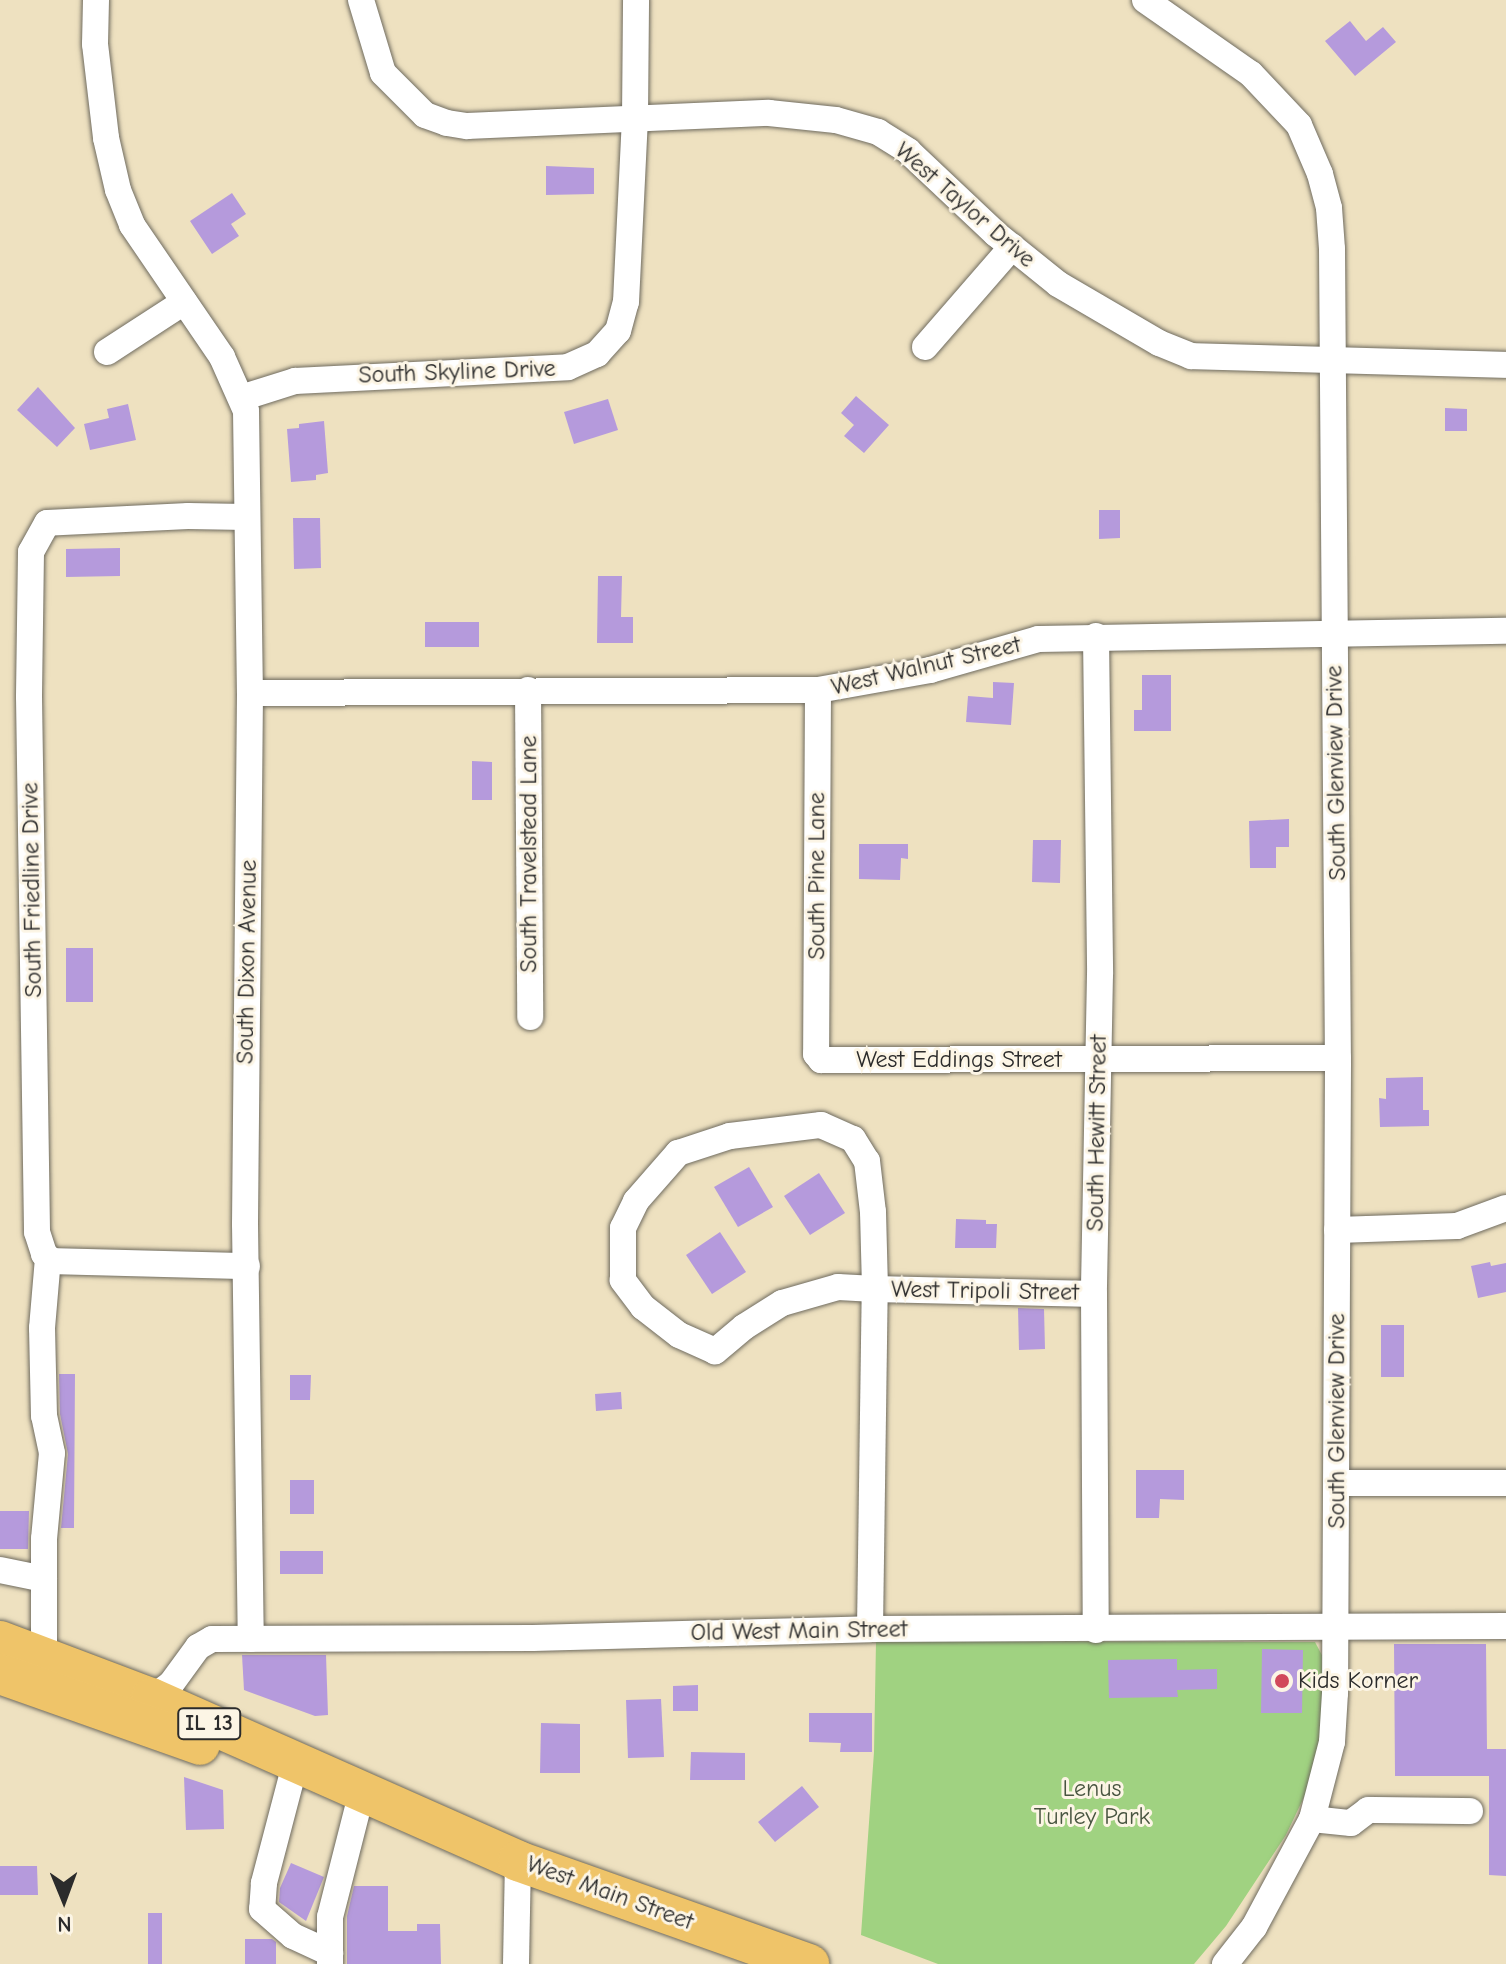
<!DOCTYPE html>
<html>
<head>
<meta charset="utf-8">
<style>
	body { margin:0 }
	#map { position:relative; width:1506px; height:1964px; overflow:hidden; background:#eee1c0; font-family:"Comic Neue",sans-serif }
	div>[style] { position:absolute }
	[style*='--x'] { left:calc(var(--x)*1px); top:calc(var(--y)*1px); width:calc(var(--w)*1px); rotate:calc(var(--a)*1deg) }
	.green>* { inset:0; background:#a0d281 }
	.building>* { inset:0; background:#b59adc }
	.roads { filter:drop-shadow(0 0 2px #6f6b5f) drop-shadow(0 0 2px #6f6b5f) }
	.minor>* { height:26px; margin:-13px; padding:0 13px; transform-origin:13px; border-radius:13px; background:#fff }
	.highway>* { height:40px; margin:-20px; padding:0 20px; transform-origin:20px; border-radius:20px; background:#efc469 }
	.dots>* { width:22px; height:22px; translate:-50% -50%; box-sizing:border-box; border:4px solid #fcf5e5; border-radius:50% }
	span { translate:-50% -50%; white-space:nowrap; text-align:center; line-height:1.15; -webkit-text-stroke:6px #fcf5e5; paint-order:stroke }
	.shield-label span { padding:2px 6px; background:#fcf5e5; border:2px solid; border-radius:6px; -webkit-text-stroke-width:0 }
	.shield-label { font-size:22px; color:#2b2b2b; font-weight:700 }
	.street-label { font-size:24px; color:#2b2b2b }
	.poi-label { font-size:24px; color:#2b2b2b }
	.left { translate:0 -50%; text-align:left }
	.park-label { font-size:24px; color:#485540 }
	.north { position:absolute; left:24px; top:1860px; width:80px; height:80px; -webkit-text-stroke:6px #fcf5e5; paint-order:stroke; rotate:179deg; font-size:22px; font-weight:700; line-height:32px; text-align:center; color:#2b2b2b }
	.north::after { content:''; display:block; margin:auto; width:28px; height:36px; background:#2b2b2b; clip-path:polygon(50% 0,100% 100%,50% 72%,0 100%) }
</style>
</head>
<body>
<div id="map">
	<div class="green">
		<i style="clip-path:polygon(876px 1641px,1315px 1642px,1324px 1659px,1323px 1725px,1314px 1776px,1286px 1835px,1226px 1926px,1194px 1964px,938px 1964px,861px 1935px,874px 1752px)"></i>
	</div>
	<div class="building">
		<i style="clip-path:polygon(1350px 21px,1366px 41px,1383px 27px,1396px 42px,1355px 76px,1325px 41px)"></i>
		<i style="clip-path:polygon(546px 166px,594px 168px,594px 194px,546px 195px)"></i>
		<i style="clip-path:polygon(232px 193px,246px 214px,231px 224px,239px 236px,212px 254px,190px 221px)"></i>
		<i style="clip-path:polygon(38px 387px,75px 428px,57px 447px,17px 410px)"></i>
		<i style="clip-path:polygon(856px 396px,889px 425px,864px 453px,844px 436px,854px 425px,841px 413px)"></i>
		<i style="clip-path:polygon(608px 399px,618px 430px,574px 444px,564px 412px)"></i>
		<i style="clip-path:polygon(128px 404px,136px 440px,90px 450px,84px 424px,109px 418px,107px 409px)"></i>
		<i style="clip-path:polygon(1445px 408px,1467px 409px,1467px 431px,1445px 431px)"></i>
		<i style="clip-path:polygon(324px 421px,328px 473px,316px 475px,316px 480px,291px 482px,287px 429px,299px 428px,299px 424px)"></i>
		<i style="clip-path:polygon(1099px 510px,1120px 510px,1120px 538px,1099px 539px)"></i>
		<i style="clip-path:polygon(293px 518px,320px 518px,321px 568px,294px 569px)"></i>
		<i style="clip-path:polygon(120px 548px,120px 576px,66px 577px,66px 549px)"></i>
		<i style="clip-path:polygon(598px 576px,622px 576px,621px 617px,633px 617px,633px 643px,597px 643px)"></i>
		<i style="clip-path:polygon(425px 622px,479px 622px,479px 647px,425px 647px)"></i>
		<i style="clip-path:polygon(1142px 675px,1171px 675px,1171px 731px,1134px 731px,1134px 710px,1142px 710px)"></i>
		<i style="clip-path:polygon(993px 682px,1014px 683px,1011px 725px,966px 722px,968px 696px,993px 698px)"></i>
		<i style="clip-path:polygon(472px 761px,492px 762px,492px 800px,472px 800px)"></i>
		<i style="clip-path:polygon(1289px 819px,1289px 847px,1276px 847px,1276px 868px,1250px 868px,1249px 821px)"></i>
		<i style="clip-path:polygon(1033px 840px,1061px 840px,1060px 883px,1032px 882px)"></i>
		<i style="clip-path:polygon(859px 844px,908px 844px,908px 859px,901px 858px,900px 880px,859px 879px)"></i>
		<i style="clip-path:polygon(66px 948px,93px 948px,93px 1002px,66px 1002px)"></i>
		<i style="clip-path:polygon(1423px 1077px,1423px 1110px,1429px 1110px,1429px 1126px,1380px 1127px,1379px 1098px,1386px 1099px,1386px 1078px)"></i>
		<i style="clip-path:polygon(749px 1167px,773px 1207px,738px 1227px,714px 1187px)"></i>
		<i style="clip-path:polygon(819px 1173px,845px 1213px,810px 1235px,784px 1196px)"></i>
		<i style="clip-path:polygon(956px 1219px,986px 1220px,986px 1224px,997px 1224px,996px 1248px,955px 1248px)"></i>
		<i style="clip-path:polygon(720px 1232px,746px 1272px,712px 1294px,686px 1255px)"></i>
		<i style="clip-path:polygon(1490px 1262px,1491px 1266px,1506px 1263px,1506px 1292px,1478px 1298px,1471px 1266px)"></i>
		<i style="clip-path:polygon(1018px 1308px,1044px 1309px,1045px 1349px,1019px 1350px)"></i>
		<i style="clip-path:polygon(1381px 1325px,1404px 1325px,1404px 1377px,1381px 1377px)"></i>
		<i style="clip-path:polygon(59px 1374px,75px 1374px,74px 1528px,61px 1528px,68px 1454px,60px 1414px)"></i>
		<i style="clip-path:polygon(290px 1375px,311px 1375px,310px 1400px,290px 1400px)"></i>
		<i style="clip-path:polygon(621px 1392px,622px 1409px,596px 1411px,595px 1394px)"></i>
		<i style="clip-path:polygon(1136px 1470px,1184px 1470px,1184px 1500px,1160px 1499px,1159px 1518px,1136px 1518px)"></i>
		<i style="clip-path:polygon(290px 1480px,314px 1480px,314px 1514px,290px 1514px)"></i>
		<i style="clip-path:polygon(0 1511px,29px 1511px,28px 1549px,0 1549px)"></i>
		<i style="clip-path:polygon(280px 1551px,323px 1551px,323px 1574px,280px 1574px)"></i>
		<i style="clip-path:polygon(1394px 1644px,1486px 1644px,1487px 1749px,1506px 1749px,1506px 1876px,1489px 1875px,1489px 1776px,1395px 1776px)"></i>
		<i style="clip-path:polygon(1262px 1649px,1303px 1650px,1302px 1713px,1261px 1713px)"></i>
		<i style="clip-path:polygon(242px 1655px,326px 1655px,328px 1715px,315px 1716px,244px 1690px)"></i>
		<i style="clip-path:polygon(1177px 1659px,1177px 1670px,1217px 1669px,1217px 1689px,1177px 1690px,1178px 1697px,1109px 1698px,1108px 1660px)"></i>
		<i style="clip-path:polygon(698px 1685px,698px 1711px,673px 1711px,673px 1686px)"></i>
		<i style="clip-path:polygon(661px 1699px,664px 1757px,628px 1758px,626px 1700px)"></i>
		<i style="clip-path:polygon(809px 1713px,872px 1713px,872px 1752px,840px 1752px,841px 1743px,809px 1742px)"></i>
		<i style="clip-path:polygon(541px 1723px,580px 1724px,580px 1773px,540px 1773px)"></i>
		<i style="clip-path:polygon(691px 1752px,745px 1753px,745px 1780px,690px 1780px)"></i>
		<i style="clip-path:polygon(184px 1777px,223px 1790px,224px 1829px,186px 1830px)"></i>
		<i style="clip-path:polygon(802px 1786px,819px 1807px,775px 1842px,758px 1822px)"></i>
		<i style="clip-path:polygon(291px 1863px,324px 1877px,306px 1921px,279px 1902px,280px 1888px)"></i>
		<i style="clip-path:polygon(0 1866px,37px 1866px,38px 1895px,0 1895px)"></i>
		<i style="clip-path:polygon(354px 1886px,388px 1886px,388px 1931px,417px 1931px,417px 1924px,440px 1924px,441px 1964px,347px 1964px,347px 1916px)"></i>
		<i style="clip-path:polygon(148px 1913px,162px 1913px,162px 1964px,148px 1964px)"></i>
		<i style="clip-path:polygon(245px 1939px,272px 1939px,276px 1942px,276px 1964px,245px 1964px)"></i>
	</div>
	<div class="roads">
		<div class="minor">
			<i style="--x:96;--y:0;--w:44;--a:91.3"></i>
			<i style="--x:95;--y:44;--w:95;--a:83.3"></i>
			<i style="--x:106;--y:138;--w:53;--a:77"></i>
			<i style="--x:118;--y:190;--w:38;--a:68"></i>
			<i style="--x:132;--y:225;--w:160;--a:55.7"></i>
			<i style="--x:222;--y:357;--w:59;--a:66"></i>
			<i style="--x:246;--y:411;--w:282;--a:89.2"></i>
			<i style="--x:250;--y:693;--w:531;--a:90.54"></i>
			<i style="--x:245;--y:1224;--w:415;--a:89.2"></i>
			<i style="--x:361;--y:0;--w:76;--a:73.2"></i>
			<i style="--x:383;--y:73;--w:59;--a:45"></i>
			<i style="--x:425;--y:115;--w:23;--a:20"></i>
			<i style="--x:447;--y:123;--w:20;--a:9"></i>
			<i style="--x:467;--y:126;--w:302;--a:-2.5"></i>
			<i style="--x:769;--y:113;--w:67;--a:6"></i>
			<i style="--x:836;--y:120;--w:44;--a:15.9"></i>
			<i style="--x:878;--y:132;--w:36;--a:32"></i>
			<i style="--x:908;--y:151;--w:121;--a:43.3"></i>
			<i style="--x:996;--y:234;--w:80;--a:38.9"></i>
			<i style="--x:1058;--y:284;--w:117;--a:30.3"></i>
			<i style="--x:1159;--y:343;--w:35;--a:22"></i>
			<i style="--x:1191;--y:356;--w:315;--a:1.6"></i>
			<i style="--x:1145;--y:0;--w:129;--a:34.9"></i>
			<i style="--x:1251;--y:74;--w:70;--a:46.7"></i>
			<i style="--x:1299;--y:125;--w:53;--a:66.8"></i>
			<i style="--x:1320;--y:174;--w:35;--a:75"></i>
			<i style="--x:1329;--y:208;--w:41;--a:85.8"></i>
			<i style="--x:1332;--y:249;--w:815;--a:89.58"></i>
			<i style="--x:1338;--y:1064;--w:629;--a:90.27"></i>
			<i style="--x:1335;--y:1693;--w:49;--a:93.5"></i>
			<i style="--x:1332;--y:1742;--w:80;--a:104.6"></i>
			<i style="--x:1312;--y:1819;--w:123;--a:118.2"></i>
			<i style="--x:1254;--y:1927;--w:47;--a:128.1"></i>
			<i style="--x:925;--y:347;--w:133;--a:-49"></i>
			<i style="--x:107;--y:352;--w:92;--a:-33"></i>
			<i style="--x:241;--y:398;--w:57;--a:-17.5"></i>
			<i style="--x:295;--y:381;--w:273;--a:-2.9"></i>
			<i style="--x:568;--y:367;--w:32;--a:-24"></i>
			<i style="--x:597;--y:354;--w:31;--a:-48"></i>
			<i style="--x:618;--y:331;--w:30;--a:-75"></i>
			<i style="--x:626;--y:302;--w:183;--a:-87.2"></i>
			<i style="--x:635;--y:119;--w:119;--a:-89.5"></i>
			<i style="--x:246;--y:517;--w:58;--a:-179"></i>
			<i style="--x:188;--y:516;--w:141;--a:177.2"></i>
			<i style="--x:47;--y:523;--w:33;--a:119"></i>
			<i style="--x:31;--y:552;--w:145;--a:90.8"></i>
			<i style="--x:29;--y:697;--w:535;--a:89.14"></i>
			<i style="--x:37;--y:1232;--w:23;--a:72"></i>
			<i style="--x:44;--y:1254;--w:11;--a:41"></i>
			<i style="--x:52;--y:1261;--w:195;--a:1.5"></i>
			<i style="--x:1096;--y:636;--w:338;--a:89.3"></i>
			<i style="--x:1100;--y:974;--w:320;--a:91.1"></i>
			<i style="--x:1094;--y:1294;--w:336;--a:89.7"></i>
			<i style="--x:528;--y:690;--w:327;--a:89.6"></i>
			<i style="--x:818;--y:690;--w:364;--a:90.3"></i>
			<i style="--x:816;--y:1054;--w:8;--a:50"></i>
			<i style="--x:821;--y:1060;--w:517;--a:-0.22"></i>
			<i style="--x:250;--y:693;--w:568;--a:-0.3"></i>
			<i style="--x:818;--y:690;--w:114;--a:-10.1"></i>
			<i style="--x:930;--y:670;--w:112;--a:-16"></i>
			<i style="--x:1038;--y:639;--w:468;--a:-1"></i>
			<i style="--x:821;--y:1125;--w:35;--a:24"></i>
			<i style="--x:853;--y:1139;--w:26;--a:58"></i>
			<i style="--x:867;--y:1161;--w:51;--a:83.3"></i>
			<i style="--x:873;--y:1212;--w:77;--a:88.5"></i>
			<i style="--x:875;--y:1289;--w:37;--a:-177"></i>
			<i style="--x:838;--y:1287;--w:58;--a:164.1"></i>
			<i style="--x:782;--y:1303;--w:45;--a:147.7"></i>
			<i style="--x:744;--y:1327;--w:38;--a:140"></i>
			<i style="--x:715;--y:1351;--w:39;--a:-156"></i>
			<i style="--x:679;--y:1335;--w:46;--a:-142.1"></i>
			<i style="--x:643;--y:1307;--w:34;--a:-127"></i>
			<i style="--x:623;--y:1280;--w:52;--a:-90"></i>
			<i style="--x:623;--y:1228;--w:30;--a:-64"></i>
			<i style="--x:636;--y:1201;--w:64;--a:-48.8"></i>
			<i style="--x:678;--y:1153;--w:55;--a:-18.1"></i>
			<i style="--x:730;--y:1136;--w:92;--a:-6.9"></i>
			<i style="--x:1337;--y:1230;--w:120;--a:-1.9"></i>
			<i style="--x:1457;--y:1226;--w:52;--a:-20.2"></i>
			<i style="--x:1337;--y:1483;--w:169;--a:0"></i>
			<i style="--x:0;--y:1570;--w:45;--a:11.6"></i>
			<i style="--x:870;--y:1629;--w:340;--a:-89.2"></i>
			<i style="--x:875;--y:1289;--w:219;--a:1.3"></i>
			<i style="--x:40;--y:1672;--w:15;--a:-74"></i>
			<i style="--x:44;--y:1658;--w:119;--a:-90"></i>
			<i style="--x:44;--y:1539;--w:86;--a:-84.7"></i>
			<i style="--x:52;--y:1453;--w:38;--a:-102"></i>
			<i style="--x:44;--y:1416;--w:88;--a:-91.3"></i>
			<i style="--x:42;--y:1328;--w:70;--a:-85.1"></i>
			<i style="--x:143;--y:1705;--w:35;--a:-37"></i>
			<i style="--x:171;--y:1684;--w:46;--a:-53.9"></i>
			<i style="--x:198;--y:1647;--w:16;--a:-30"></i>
			<i style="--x:212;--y:1639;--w:321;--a:-0.2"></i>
			<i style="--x:533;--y:1638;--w:337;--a:-1.5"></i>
			<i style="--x:870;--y:1629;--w:636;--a:-0.27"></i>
			<i style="--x:292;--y:1776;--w:111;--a:104.7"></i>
			<i style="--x:264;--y:1883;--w:26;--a:94"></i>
			<i style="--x:262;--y:1909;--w:41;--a:41.1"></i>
			<i style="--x:293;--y:1936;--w:41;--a:24.7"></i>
			<i style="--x:1312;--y:1819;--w:39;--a:6"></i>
			<i style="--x:1351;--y:1823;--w:21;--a:-37"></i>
			<i style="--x:1368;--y:1810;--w:102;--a:0.6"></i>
			<i style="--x:330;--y:1964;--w:47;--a:-90"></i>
			<i style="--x:330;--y:1917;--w:122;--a:-75.7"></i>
			<i style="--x:516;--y:1964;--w:103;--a:-88.9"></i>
		</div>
		<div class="highway">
			<i style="--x:0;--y:1641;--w:161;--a:20.7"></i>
			<i style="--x:151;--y:1698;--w:402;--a:23.9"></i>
			<i style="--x:518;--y:1861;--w:309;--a:19.5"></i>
			<i style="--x:0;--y:1674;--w:212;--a:19.5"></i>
		</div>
	</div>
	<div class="dots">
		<i style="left:1282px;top:1681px;background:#d1495b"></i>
	</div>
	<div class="shield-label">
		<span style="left:209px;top:1724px">IL 13</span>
	</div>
	<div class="street-label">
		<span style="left:965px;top:205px;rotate:41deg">West Taylor Drive</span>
		<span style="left:457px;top:372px;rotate:-2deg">South Skyline Drive</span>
		<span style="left:926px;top:666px;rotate:-13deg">West Walnut Street</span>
		<span style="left:1336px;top:773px;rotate:-91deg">South Glenview Drive</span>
		<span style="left:529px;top:854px;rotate:-90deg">South Travelstead Lane</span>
		<span style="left:817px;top:876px;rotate:-90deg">South Pine Lane</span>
		<span style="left:32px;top:890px;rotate:-91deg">South Friedline Drive</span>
		<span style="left:247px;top:962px;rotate:-89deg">South Dixon Avenue</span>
		<span style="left:959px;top:1060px">West Eddings Street</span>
		<span style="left:1097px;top:1133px;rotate:-89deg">South Hewitt Street</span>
		<span style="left:985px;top:1291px;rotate:1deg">West Tripoli Street</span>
		<span style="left:1337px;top:1421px;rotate:-90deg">South Glenview Drive</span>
		<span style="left:799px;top:1631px;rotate:-1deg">Old West Main Street</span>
		<span style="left:610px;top:1893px;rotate:20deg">West Main Street</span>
	</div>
	<div class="poi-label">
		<span class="left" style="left:1298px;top:1681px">Kids Korner</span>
	</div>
	<div class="park-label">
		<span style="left:1092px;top:1803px">Lenus<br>Turley Park</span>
	</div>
	<div class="north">N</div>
</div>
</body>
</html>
